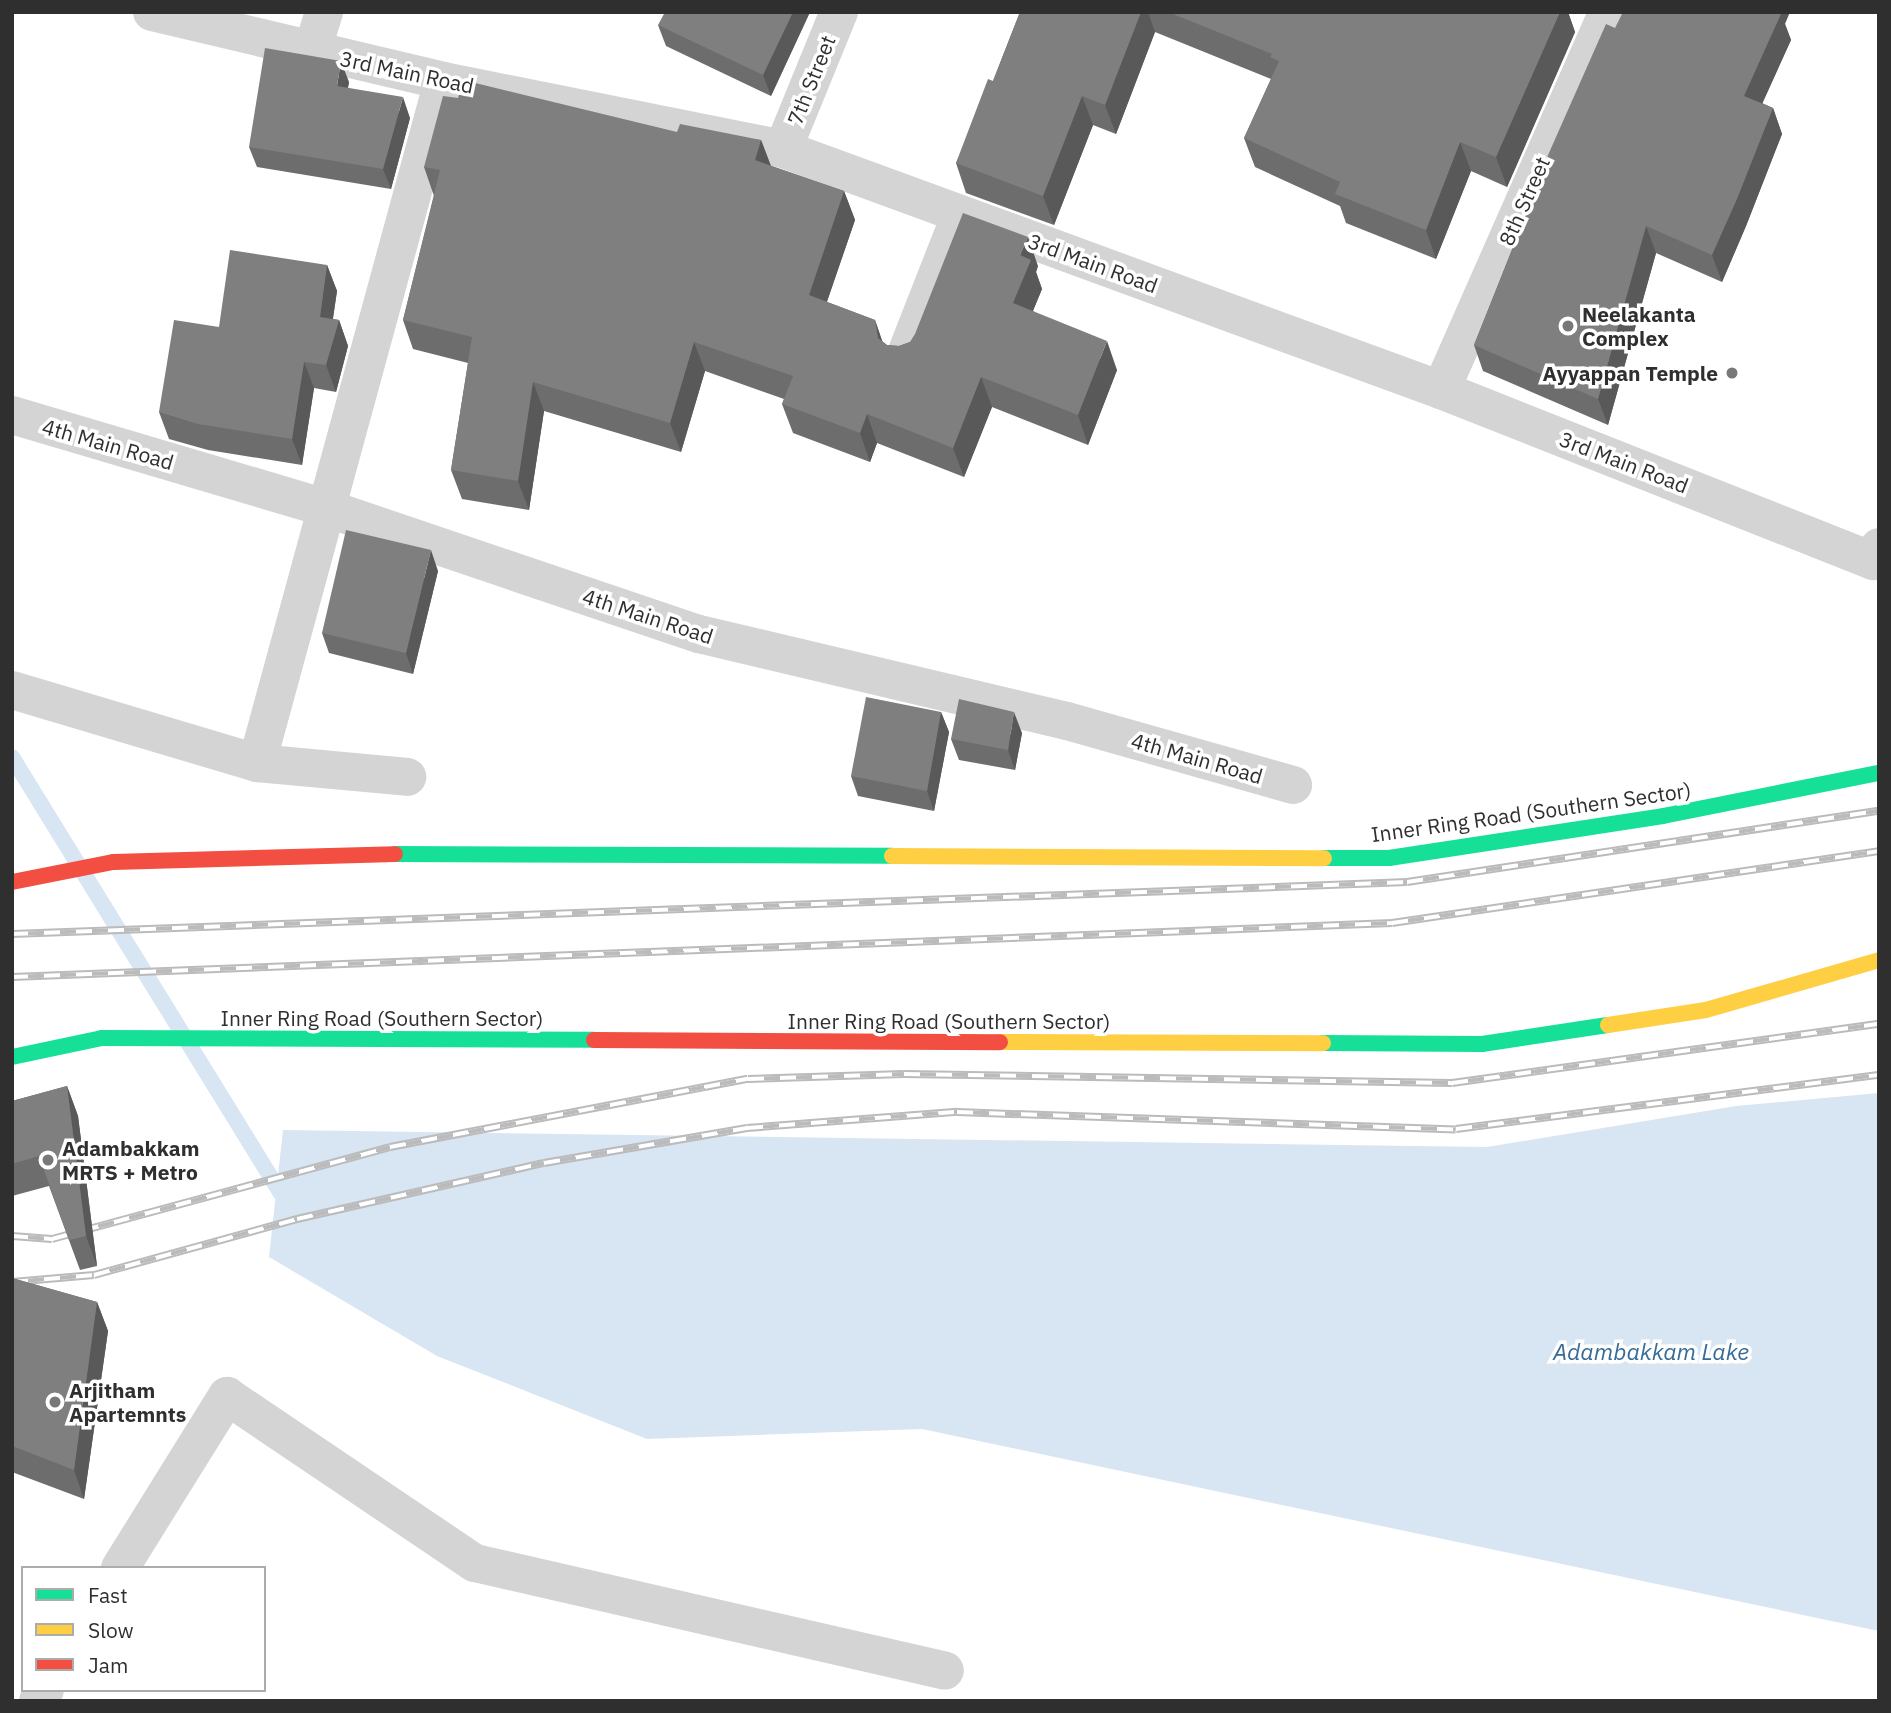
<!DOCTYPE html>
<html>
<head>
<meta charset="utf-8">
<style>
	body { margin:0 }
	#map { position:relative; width:1891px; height:1713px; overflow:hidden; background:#fff; font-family:"IBM Plex Sans",sans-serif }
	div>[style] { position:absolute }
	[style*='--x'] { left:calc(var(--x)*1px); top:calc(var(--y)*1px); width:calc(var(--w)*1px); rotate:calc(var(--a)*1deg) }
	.water>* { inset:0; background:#d8e6f3 }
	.stream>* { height:16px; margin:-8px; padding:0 8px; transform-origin:8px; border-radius:8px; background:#d8e6f3 }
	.street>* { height:38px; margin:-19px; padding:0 19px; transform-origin:19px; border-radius:19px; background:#d4d4d4 }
	.fast>* { height:16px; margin:-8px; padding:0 8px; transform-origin:8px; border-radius:8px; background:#16e098 }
	.slow>* { height:16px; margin:-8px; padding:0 8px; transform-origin:8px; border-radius:8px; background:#ffcf43 }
	.jam>* { height:16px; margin:-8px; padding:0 8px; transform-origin:8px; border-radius:8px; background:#f24e42 }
	.rail>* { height:8px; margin-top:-4px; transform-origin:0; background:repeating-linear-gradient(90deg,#fff 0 16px,#bbb 0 32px); box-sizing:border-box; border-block:2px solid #bbb }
	.wall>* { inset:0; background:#6d6d6d }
	.shaded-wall>* { inset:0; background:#595959 }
	.building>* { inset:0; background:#7f7f7f }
	.dots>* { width:19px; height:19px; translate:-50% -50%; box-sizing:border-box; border:4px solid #fff; border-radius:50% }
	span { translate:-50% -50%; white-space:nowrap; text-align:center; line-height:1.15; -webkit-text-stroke:7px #fff; paint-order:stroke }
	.street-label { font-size:21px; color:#2f2f2f }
	.poi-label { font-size:21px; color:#2f2f2f; font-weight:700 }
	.left { translate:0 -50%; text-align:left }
	.right { translate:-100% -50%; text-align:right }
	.water-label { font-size:23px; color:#376b98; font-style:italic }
	.frame { position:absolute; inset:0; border:14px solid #2f2f2f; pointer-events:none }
	.legend { position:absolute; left:21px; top:1566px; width:245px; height:126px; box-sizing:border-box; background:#fff; border:2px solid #acacac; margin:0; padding:9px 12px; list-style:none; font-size:21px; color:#2f2f2f }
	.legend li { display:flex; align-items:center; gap:14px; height:35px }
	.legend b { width:35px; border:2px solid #acacac }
</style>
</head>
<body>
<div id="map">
	<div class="water">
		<i style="clip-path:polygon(1879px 1093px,1879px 1631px,922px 1429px,647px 1439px,437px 1356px,269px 1257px,283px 1130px,1487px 1147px,1736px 1106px)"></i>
	</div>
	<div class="stream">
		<i style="--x:12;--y:757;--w:511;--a:58.36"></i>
		<i style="--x:280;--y:1192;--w:16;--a:0"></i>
	</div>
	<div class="street">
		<i style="--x:152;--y:12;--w:299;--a:13.3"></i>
		<i style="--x:443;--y:81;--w:347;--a:11.3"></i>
		<i style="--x:783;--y:149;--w:701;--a:20.12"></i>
		<i style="--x:1441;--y:390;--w:465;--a:21.6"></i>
		<i style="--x:1873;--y:561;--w:15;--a:-67"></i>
		<i style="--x:312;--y:51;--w:41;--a:-72.9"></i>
		<i style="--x:783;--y:149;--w:148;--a:-67.8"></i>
		<i style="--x:906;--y:354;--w:150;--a:-68.6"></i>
		<i style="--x:1441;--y:390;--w:413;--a:-66.2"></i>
		<i style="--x:12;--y:415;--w:327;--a:16.5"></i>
		<i style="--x:326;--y:508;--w:394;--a:18.7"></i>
		<i style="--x:699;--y:634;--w:378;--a:13.3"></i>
		<i style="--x:1067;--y:721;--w:235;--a:15.8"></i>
		<i style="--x:12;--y:690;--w:256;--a:16.6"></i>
		<i style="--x:257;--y:763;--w:151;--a:5.3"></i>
		<i style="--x:257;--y:763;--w:707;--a:-74.74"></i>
		<i style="--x:120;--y:1568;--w:203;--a:-58.1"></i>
		<i style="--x:227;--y:1396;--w:299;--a:34"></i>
		<i style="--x:475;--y:1563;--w:482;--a:12.9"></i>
		<i style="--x:38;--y:1701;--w:13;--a:-58"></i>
	</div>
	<div class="fast">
		<i style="--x:395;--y:854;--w:497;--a:0.2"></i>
		<i style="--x:1324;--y:858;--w:65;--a:0"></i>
		<i style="--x:1389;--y:858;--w:277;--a:-8.7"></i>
		<i style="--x:1663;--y:816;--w:220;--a:-11.3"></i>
		<i style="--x:1323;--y:1043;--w:159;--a:0.4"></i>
		<i style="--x:1482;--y:1044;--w:127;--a:-8.6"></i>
		<i style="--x:12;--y:1057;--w:92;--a:-11.9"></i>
		<i style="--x:102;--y:1038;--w:492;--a:0.2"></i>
	</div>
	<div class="slow">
		<i style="--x:892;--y:856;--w:432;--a:0.3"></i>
		<i style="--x:1608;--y:1025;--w:99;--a:-8.7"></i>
		<i style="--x:1706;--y:1010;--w:180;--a:-16.1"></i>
		<i style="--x:1000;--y:1042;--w:323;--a:0.2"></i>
	</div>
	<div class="jam">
		<i style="--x:12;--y:882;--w:103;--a:-11.2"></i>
		<i style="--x:113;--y:862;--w:282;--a:-1.6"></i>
		<i style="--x:594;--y:1040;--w:406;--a:0.3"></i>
	</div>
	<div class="rail">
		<i style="--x:12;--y:934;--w:1396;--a:-2.13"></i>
		<i style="--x:1407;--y:882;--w:477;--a:-8.6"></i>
		<i style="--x:12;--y:977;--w:1381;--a:-2.24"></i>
		<i style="--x:1392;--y:923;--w:492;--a:-8.4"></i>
		<i style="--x:12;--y:1236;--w:40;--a:4.3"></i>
		<i style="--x:52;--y:1239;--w:350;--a:-15.2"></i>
		<i style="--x:390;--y:1147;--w:364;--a:-10.8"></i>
		<i style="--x:748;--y:1079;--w:156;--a:-1.8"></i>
		<i style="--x:904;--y:1074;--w:548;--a:0.94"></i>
		<i style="--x:1452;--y:1083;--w:431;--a:-7.9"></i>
		<i style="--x:12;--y:1282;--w:82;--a:-4.9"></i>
		<i style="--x:94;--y:1275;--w:211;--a:-15.4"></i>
		<i style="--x:297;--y:1219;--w:253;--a:-12.8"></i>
		<i style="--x:544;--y:1163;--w:206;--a:-9.8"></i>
		<i style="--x:747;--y:1128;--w:211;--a:-4.4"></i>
		<i style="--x:957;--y:1112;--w:499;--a:2"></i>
		<i style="--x:1456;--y:1129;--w:426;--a:-7.3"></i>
	</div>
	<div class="wall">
		<i style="clip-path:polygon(810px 12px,771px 96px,666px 46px,658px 25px)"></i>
		<i style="clip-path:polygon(1020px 12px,1568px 12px,1575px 32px,1507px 187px,1471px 171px,1436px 259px,1346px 223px,1340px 206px,1255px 167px,1244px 138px,1271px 79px,1155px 32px,1116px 134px,1093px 125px,1054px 225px,966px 193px,956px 163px,993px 81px)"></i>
		<i style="clip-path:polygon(1785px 24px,1791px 40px,1762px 103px,1773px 108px,1782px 134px,1746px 226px,1722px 282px,1656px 253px,1608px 425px,1483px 371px,1474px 345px,1538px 184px,1537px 180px,1615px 28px)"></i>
		<i style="clip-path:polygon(349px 82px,348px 88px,410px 118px,391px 189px,257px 167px,249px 147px)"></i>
		<i style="clip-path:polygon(677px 132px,761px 140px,771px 166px,844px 191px,855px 220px,827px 302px,875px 320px,882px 341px,887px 345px,899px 346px,910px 342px,1038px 266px,1036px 272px,1042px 289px,1033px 311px,1117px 370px,1088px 445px,992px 407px,964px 477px,877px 443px,870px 462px,793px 433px,782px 404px,784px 399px,705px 371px,681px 452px,544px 411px,529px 510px,462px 499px,451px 470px,468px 363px,413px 349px,403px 320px,434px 196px,424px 167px)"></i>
		<i style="clip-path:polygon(327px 265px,337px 291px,333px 319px,339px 320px,348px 346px,336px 392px,314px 388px,302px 465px,208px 450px,169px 439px,159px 412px,219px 327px)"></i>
		<i style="clip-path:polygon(438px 571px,413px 674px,329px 653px,322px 633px)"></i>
		<i style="clip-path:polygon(941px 712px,949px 732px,934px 811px,858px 796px,851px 776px)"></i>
		<i style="clip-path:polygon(1022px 733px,1015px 770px,959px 760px,951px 739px)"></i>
		<i style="clip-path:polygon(67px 1086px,78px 1116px,97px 1266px,80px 1270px,49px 1186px,12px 1196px,12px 1101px)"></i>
		<i style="clip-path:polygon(12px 1278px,97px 1302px,108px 1331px,84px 1499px,12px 1472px)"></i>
	</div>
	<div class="shaded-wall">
		<i style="clip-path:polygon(793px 12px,810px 12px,771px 96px,763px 75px)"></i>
		<i style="clip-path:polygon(1141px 12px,1148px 12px,1155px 32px,1116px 134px,1105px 105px)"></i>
		<i style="clip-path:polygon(1560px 12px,1568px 12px,1575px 32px,1507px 187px,1496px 157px)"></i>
		<i style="clip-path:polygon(1772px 12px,1790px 12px,1785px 24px,1791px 40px,1754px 122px,1744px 96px)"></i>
		<i style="clip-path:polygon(341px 61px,349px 82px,344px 107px,337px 86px)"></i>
		<i style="clip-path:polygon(1082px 96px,1093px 125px,1054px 225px,1043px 196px)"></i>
		<i style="clip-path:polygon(403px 97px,410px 118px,391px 189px,383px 169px)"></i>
		<i style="clip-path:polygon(1773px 108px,1782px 134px,1746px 226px,1722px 282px,1712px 255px)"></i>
		<i style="clip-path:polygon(761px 140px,772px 169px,755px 160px)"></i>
		<i style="clip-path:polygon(1460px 142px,1471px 171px,1436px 259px,1426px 230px)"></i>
		<i style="clip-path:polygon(844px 191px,855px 220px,819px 324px,809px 295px)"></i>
		<i style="clip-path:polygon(1646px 226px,1656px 253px,1608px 425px,1598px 399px)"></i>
		<i style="clip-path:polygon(1028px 237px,1038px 266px,1036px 272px,1042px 289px,1024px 332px,1013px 303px,1020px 255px)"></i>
		<i style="clip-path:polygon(327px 265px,337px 291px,329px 343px,320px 317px)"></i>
		<i style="clip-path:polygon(339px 320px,348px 346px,336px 392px,326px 365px)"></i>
		<i style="clip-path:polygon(875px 320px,885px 349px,878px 338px)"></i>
		<i style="clip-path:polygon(1107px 341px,1117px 370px,1088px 445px,1078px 415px)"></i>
		<i style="clip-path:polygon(694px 342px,705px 371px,681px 452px,670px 423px)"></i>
		<i style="clip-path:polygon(304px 362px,314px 388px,302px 465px,292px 439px)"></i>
		<i style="clip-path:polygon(981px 377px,992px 407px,964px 477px,953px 448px)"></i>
		<i style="clip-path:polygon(533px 382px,544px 411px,529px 510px,518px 481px)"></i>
		<i style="clip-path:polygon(867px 414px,877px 443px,870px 462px,860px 433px)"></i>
		<i style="clip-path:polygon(431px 550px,438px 571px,413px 674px,406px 653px)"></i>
		<i style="clip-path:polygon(941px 712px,949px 732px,934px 811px,927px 791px)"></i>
		<i style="clip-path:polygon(1014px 712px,1022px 733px,1015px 770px,1008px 750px)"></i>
		<i style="clip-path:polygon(67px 1086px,78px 1116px,97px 1266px,86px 1236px)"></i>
		<i style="clip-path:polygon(97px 1302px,108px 1331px,84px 1499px,74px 1470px)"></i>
	</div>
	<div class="building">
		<i style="clip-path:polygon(665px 12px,793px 12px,763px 75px,658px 25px)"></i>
		<i style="clip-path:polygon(1020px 12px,1141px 12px,1105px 105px,1082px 96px,1043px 196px,956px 163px,988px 79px,993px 81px)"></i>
		<i style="clip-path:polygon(1168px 12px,1560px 12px,1496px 157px,1460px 142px,1426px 230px,1335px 194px,1340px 182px,1244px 138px,1279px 61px,1270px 57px,1272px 54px)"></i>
		<i style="clip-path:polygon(1623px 12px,1778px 12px,1781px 14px,1744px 96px,1773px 108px,1737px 199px,1712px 255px,1646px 226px,1598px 399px,1474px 345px,1540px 181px,1537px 180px,1606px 24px,1615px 28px)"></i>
		<i style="clip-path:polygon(265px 48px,341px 61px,337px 86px,403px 97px,383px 169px,249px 147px)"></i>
		<i style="clip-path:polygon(463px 80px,677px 132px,680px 124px,761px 140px,755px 160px,844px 191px,809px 295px,875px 320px,878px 338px,887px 345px,899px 346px,910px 342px,915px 334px,963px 213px,1028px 237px,1020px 255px,1031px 260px,1013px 303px,1107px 341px,1078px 415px,981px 377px,953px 448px,867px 414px,860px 433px,782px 404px,793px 376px,694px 342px,670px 423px,533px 382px,518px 481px,451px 470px,472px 337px,403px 320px,440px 170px,424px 167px,443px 96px,458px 98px)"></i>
		<i style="clip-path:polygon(230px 250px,327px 265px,320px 317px,339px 320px,326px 365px,304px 362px,292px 439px,198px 424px,159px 412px,174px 320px,219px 327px)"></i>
		<i style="clip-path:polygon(346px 530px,431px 550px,406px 653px,322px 633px)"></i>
		<i style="clip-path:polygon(866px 697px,941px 712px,927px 791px,851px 776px)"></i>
		<i style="clip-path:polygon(959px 699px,1014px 712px,1008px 750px,951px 739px)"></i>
		<i style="clip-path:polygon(67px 1086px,86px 1236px,69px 1240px,39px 1156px,12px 1164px,12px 1101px)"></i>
		<i style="clip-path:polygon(12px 1278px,97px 1302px,74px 1470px,12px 1446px)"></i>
	</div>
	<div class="dots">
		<i style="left:1568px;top:326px;background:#787878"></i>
		<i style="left:1732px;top:373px;background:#787878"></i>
		<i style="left:48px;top:1160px;background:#787878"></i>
		<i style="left:55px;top:1402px;background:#787878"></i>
	</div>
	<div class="street-label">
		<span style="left:407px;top:72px;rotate:12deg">3rd Main Road</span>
		<span style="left:811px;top:80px;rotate:-68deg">7th Street</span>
		<span style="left:1524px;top:201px;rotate:-66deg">8th Street</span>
		<span style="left:1093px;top:263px;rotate:20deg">3rd Main Road</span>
		<span style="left:108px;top:444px;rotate:16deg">4th Main Road</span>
		<span style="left:1624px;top:462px;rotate:21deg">3rd Main Road</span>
		<span style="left:648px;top:616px;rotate:18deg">4th Main Road</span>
		<span style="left:1197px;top:758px;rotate:16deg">4th Main Road</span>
		<span style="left:1531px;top:812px;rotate:-8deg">Inner Ring Road (Southern Sector)</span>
		<span style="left:382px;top:1018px">Inner Ring Road (Southern Sector)</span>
		<span style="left:949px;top:1021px">Inner Ring Road (Southern Sector)</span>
	</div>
	<div class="poi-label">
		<span class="left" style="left:1582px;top:326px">Neelakanta<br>Complex</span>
		<span class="right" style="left:1718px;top:373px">Ayyappan Temple</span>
		<span class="left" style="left:62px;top:1160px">Adambakkam<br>MRTS + Metro</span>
		<span class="left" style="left:69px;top:1402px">Arjitham<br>Apartemnts</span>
	</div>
	<div class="water-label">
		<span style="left:1651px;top:1351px">Adambakkam Lake</span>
	</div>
	<div class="frame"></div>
	<ul class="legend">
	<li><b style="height:9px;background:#16e098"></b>Fast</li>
	<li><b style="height:9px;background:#ffcf43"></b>Slow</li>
	<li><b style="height:9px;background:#f24e42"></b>Jam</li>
	</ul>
</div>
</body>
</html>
